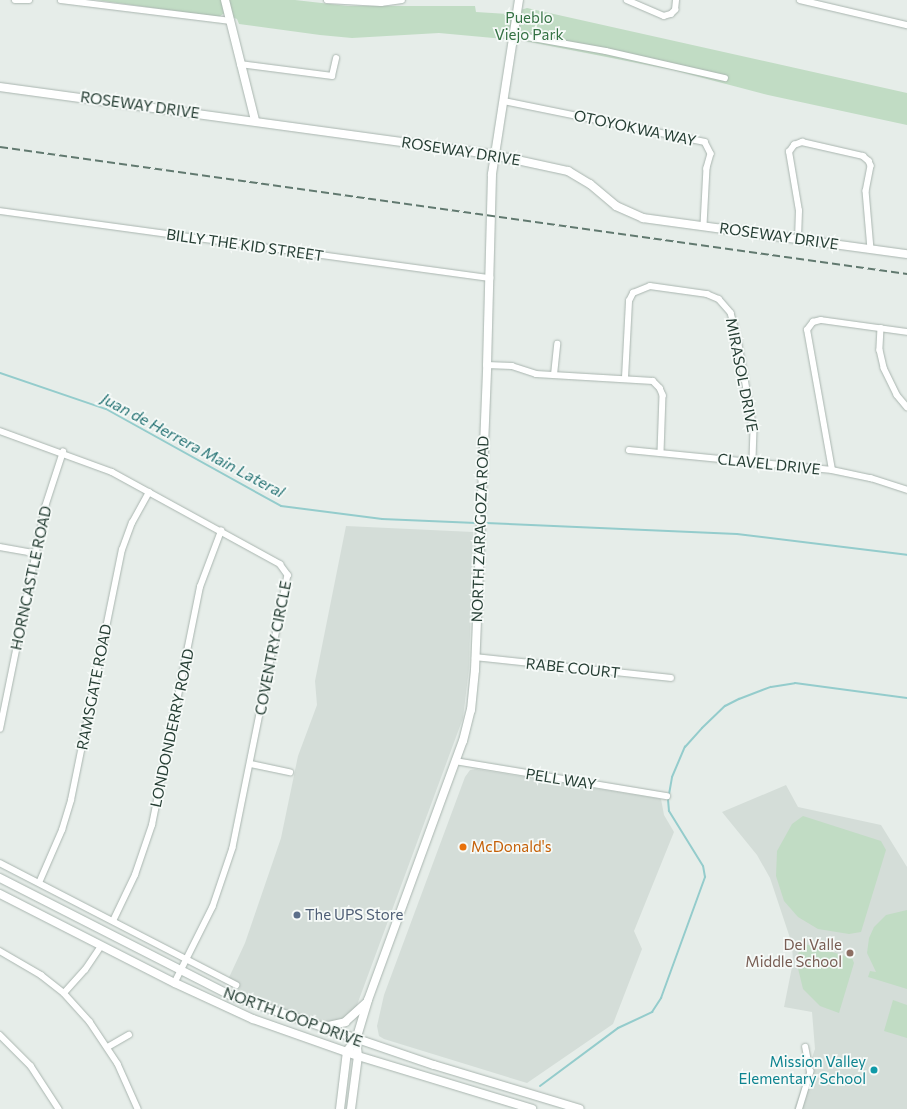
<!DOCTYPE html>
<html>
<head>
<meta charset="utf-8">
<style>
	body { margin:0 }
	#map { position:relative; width:907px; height:1109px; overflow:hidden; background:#e6ede9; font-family:Commissioner,sans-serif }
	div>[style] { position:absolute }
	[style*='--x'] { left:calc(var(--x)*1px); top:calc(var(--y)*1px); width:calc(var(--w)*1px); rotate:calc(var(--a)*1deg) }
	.built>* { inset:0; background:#d4ddd8 }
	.green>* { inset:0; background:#c1dcc4 }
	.stream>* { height:2px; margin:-1px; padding:0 1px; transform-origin:1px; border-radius:1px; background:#94cccc }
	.roads { filter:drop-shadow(0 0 1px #a9b5af) drop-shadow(0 0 1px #a9b5af) }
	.street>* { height:5.5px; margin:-2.75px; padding:0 2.75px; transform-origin:2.75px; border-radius:2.75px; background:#fff }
	.secondary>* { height:8px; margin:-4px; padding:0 4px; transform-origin:4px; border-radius:4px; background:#fff }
	.rail>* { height:2px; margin-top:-1px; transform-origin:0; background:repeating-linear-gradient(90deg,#61796f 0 8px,transparent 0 12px) }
	.dots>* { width:11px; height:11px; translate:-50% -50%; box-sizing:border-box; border:2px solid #f6faf8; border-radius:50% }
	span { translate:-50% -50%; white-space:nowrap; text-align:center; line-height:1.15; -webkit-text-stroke:3.5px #f6faf8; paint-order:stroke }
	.park-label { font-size:15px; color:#347143 }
	.street-label { font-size:15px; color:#263e34 }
	.food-label { font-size:15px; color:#c56008 }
	.left { translate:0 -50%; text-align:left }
	.service-label { font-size:15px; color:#4e5e75 }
	.education-label { font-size:15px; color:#785e54 }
	.right { translate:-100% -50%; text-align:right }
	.culture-label { font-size:15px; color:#0d838f }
	.water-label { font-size:16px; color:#267374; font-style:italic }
</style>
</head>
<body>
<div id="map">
	<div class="built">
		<i style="clip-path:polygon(346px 526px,473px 532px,469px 669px,463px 718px,357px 1005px,347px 1018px,324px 1023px,250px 998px,226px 984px,245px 943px,281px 838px,298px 756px,317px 705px,315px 681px)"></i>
		<i style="clip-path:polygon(476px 769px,661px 799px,664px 815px,674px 832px,634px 931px,642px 949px,613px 1024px,527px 1083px,384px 1039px,379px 1036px,377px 1026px,384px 995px,465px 777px,470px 770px)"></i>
		<i style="clip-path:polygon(786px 785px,798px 807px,881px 825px,907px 867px,907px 1109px,794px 1109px,815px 1049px,812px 1012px,784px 1007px,793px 962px,792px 944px,770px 878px,757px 855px,722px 812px)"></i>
	</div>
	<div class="green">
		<i style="clip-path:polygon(96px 0,295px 0,348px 6px,475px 6px,476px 12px,508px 14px,527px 8px,907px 93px,907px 125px,768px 95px,673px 70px,525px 41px,439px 33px,352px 38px,320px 35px,239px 24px,237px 19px,223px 14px,219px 17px)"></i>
		<i style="clip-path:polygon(803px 816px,881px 841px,886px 850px,861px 932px,849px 934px,818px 929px,798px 917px,784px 901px,776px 876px,777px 851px,792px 824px)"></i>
		<i style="clip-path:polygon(907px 910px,907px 989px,868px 977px,870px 971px,876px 972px,867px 953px,869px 938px,874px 927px,886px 915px)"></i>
		<i style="clip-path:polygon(802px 943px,852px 958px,854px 963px,839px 1013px,820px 1006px,803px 989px,796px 960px)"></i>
		<i style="clip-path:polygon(893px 1000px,907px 1005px,907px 1038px,884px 1031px)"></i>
	</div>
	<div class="stream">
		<i style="--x:0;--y:373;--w:112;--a:18.8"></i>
		<i style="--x:106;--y:409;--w:200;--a:29"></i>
		<i style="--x:281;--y:506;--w:102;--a:7.3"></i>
		<i style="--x:382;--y:519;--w:94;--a:2.4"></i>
		<i style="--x:486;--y:523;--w:251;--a:2.5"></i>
		<i style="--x:737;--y:534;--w:171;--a:7"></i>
		<i style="--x:540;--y:1086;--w:97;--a:-36.6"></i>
		<i style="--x:618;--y:1028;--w:38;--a:-25"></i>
		<i style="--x:652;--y:1012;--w:17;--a:-57"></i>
		<i style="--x:661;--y:998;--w:129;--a:-70"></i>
		<i style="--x:705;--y:877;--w:11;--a:-100"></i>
		<i style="--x:703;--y:866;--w:65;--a:-121.7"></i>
		<i style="--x:669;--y:811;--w:11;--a:-95"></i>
		<i style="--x:668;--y:800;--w:23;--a:-80"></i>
		<i style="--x:672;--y:777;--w:33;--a:-67"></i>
		<i style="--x:685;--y:747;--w:25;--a:-48"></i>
		<i style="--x:702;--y:728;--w:32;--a:-44"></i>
		<i style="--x:725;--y:706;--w:16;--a:-27"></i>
		<i style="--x:739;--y:699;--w:34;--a:-21"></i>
		<i style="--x:771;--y:687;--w:24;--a:-9"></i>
		<i style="--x:795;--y:683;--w:113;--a:7.6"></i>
	</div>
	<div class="roads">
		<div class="street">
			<i style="--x:15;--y:0;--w:14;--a:0"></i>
			<i style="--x:61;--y:0;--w:171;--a:7"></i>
			<i style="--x:327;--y:0;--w:54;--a:3.2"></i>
			<i style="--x:381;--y:3;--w:21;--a:-8"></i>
			<i style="--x:627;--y:0;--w:40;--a:23.4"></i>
			<i style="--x:664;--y:16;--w:7;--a:-16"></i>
			<i style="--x:671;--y:14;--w:6;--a:-45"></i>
			<i style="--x:675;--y:10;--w:10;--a:-84"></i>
			<i style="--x:800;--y:0;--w:110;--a:13.2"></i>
			<i style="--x:516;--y:35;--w:91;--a:10.1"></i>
			<i style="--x:606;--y:51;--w:122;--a:12.8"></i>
			<i style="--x:240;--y:64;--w:93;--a:7.4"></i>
			<i style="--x:332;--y:76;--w:18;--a:-77"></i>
			<i style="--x:504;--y:101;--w:205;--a:11.5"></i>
			<i style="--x:705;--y:142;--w:13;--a:63"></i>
			<i style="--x:711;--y:154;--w:15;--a:106"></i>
			<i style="--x:707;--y:168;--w:58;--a:93"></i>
			<i style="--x:0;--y:211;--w:495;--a:7.8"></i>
			<i style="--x:798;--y:239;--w:28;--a:-88"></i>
			<i style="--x:799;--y:211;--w:60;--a:-99.6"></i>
			<i style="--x:789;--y:152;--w:9;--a:-54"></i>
			<i style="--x:794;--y:145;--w:9;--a:-21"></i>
			<i style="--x:802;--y:142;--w:63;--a:12.9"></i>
			<i style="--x:863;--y:156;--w:8;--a:40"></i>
			<i style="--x:869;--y:161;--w:5;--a:68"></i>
			<i style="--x:871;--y:166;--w:25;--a:101"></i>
			<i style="--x:866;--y:191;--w:58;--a:85.1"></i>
			<i style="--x:881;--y:328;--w:22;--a:93"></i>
			<i style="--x:880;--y:350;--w:18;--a:77"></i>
			<i style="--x:884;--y:368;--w:30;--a:64"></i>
			<i style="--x:897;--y:395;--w:16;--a:50"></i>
			<i style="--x:487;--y:365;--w:25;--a:2"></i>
			<i style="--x:512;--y:366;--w:25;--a:18"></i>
			<i style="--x:536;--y:374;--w:117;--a:3.4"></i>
			<i style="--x:653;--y:381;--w:10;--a:45"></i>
			<i style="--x:660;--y:388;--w:8;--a:67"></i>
			<i style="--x:663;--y:395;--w:58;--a:92"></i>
			<i style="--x:554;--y:375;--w:31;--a:-84"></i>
			<i style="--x:625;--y:378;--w:77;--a:-87"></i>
			<i style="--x:629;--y:301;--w:9;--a:-63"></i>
			<i style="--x:633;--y:293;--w:18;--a:-22"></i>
			<i style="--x:650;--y:286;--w:58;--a:8"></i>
			<i style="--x:707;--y:294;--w:13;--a:23"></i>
			<i style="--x:719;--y:299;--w:18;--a:49"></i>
			<i style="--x:731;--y:313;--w:27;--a:75"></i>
			<i style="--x:738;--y:339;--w:92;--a:80"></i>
			<i style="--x:754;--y:430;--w:33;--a:92"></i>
			<i style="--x:0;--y:431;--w:119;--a:20.1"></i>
			<i style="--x:112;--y:472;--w:192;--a:28.7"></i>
			<i style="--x:280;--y:564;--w:14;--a:54"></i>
			<i style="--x:288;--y:575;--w:278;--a:101.4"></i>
			<i style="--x:233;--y:848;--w:62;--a:108.7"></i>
			<i style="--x:213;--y:907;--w:85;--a:116.6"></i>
			<i style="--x:629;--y:450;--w:204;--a:5.6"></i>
			<i style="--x:832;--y:470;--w:40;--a:12"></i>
			<i style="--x:871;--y:478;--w:38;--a:18"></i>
			<i style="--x:832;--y:470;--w:142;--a:-100.1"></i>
			<i style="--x:807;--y:330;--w:10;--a:-53"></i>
			<i style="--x:813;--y:322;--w:8;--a:-14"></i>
			<i style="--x:821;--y:320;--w:87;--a:7.9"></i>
			<i style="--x:0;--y:547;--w:36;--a:10"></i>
			<i style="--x:475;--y:657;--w:197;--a:6.1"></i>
			<i style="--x:0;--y:729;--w:227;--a:-78.5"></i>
			<i style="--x:45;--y:507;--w:58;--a:-71.9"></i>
			<i style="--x:455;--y:761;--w:215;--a:9.4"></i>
			<i style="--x:251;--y:764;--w:40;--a:12"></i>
			<i style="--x:0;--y:863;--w:266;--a:27.3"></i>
			<i style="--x:39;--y:883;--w:58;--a:-66.5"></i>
			<i style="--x:62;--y:830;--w:31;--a:-73"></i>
			<i style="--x:71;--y:800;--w:255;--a:-78.5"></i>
			<i style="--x:122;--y:550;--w:29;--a:-70"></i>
			<i style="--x:132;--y:523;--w:35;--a:-61"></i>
			<i style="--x:113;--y:921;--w:51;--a:-64.4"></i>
			<i style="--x:135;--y:875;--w:53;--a:-71.2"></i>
			<i style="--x:152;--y:825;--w:243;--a:-78.6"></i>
			<i style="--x:200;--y:587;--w:60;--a:-69.4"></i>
			<i style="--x:0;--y:951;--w:48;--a:30.3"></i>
			<i style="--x:41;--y:975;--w:29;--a:38"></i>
			<i style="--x:64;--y:993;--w:39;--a:48"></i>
			<i style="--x:90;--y:1022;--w:50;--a:56.3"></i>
			<i style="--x:118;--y:1064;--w:49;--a:66"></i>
			<i style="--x:64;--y:993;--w:31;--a:-48"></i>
			<i style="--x:85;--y:970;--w:29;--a:-56"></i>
			<i style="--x:0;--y:1035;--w:44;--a:45"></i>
			<i style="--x:31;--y:1066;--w:51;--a:56.9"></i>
			<i style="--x:108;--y:1047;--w:24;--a:-30"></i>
			<i style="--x:799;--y:1109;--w:39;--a:-73"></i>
			<i style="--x:810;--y:1072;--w:25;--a:-101"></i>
		</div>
		<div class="secondary">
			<i style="--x:225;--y:0;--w:124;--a:76"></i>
			<i style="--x:0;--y:87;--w:499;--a:7.8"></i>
			<i style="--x:494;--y:155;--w:76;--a:12.2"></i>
			<i style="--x:568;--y:171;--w:26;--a:31"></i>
			<i style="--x:590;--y:184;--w:34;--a:40"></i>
			<i style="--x:616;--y:206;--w:30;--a:24"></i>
			<i style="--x:643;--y:218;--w:266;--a:7.8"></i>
			<i style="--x:0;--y:878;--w:260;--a:27"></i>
			<i style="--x:232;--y:996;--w:213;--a:18.9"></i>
			<i style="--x:434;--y:1065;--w:152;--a:16.8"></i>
			<i style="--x:0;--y:894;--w:196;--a:27"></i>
			<i style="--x:175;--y:983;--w:86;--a:24.8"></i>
			<i style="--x:253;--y:1019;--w:111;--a:19.4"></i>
			<i style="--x:358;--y:1056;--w:182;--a:16.9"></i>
			<i style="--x:324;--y:1027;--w:22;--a:-13"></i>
			<i style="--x:345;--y:1022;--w:28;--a:-42"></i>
			<i style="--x:340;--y:1109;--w:58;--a:-83.1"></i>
			<i style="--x:347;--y:1051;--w:14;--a:-51"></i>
			<i style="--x:356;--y:1040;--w:42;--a:-73.3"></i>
			<i style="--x:368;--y:1000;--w:276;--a:-69.9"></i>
			<i style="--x:463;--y:741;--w:32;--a:-76"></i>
			<i style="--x:471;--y:710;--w:40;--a:-84.3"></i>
			<i style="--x:475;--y:670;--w:305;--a:-87.7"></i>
			<i style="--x:487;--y:365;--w:191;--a:-88.5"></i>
			<i style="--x:492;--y:174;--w:176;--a:-81.2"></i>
			<i style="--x:351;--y:1109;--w:53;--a:-82.5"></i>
			<i style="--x:358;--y:1056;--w:16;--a:-97"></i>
		</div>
	</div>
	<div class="rail">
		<i style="--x:0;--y:147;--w:916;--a:7.97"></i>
	</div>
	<div class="dots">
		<i style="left:463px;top:847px;background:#e8710a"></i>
		<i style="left:297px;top:915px;background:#5c6f8a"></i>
		<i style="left:850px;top:953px;background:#8d6e63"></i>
		<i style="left:874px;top:1070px;background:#0f9aa8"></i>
	</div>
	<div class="park-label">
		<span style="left:529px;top:26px">Pueblo<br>Viejo Park</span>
	</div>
	<div class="street-label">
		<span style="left:140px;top:105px;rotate:8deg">ROSEWAY DRIVE</span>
		<span style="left:635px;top:128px;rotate:12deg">OTOYOKWA WAY</span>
		<span style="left:461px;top:151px;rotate:9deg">ROSEWAY DRIVE</span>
		<span style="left:779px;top:236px;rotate:8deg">ROSEWAY DRIVE</span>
		<span style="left:245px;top:245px;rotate:8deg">BILLY THE KID STREET</span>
		<span style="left:742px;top:375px;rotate:79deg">MIRASOL DRIVE</span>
		<span style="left:769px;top:464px;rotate:6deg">CLAVEL DRIVE</span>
		<span style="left:480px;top:529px;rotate:-88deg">NORTH ZARAGOZA ROAD</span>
		<span style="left:31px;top:578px;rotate:-78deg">HORNCASTLE ROAD</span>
		<span style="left:273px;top:648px;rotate:-79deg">COVENTRY CIRCLE</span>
		<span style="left:573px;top:668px;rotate:6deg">RABE COURT</span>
		<span style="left:94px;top:687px;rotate:-79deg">RAMSGATE ROAD</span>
		<span style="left:172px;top:728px;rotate:-78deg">LONDONDERRY ROAD</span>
		<span style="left:561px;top:779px;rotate:9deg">PELL WAY</span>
		<span style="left:293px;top:1017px;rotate:20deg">NORTH LOOP DRIVE</span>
	</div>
	<div class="food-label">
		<span class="left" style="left:471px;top:847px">McDonald's</span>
	</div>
	<div class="service-label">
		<span class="left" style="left:305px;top:915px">The UPS Store</span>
	</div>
	<div class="education-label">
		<span class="right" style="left:842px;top:953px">Del Valle<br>Middle School</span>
	</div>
	<div class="culture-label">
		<span class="right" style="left:866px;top:1070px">Mission Valley<br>Elementary School</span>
	</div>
	<div class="water-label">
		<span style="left:193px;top:445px;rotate:28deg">Juan de Herrera Main Lateral</span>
	</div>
</div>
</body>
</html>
